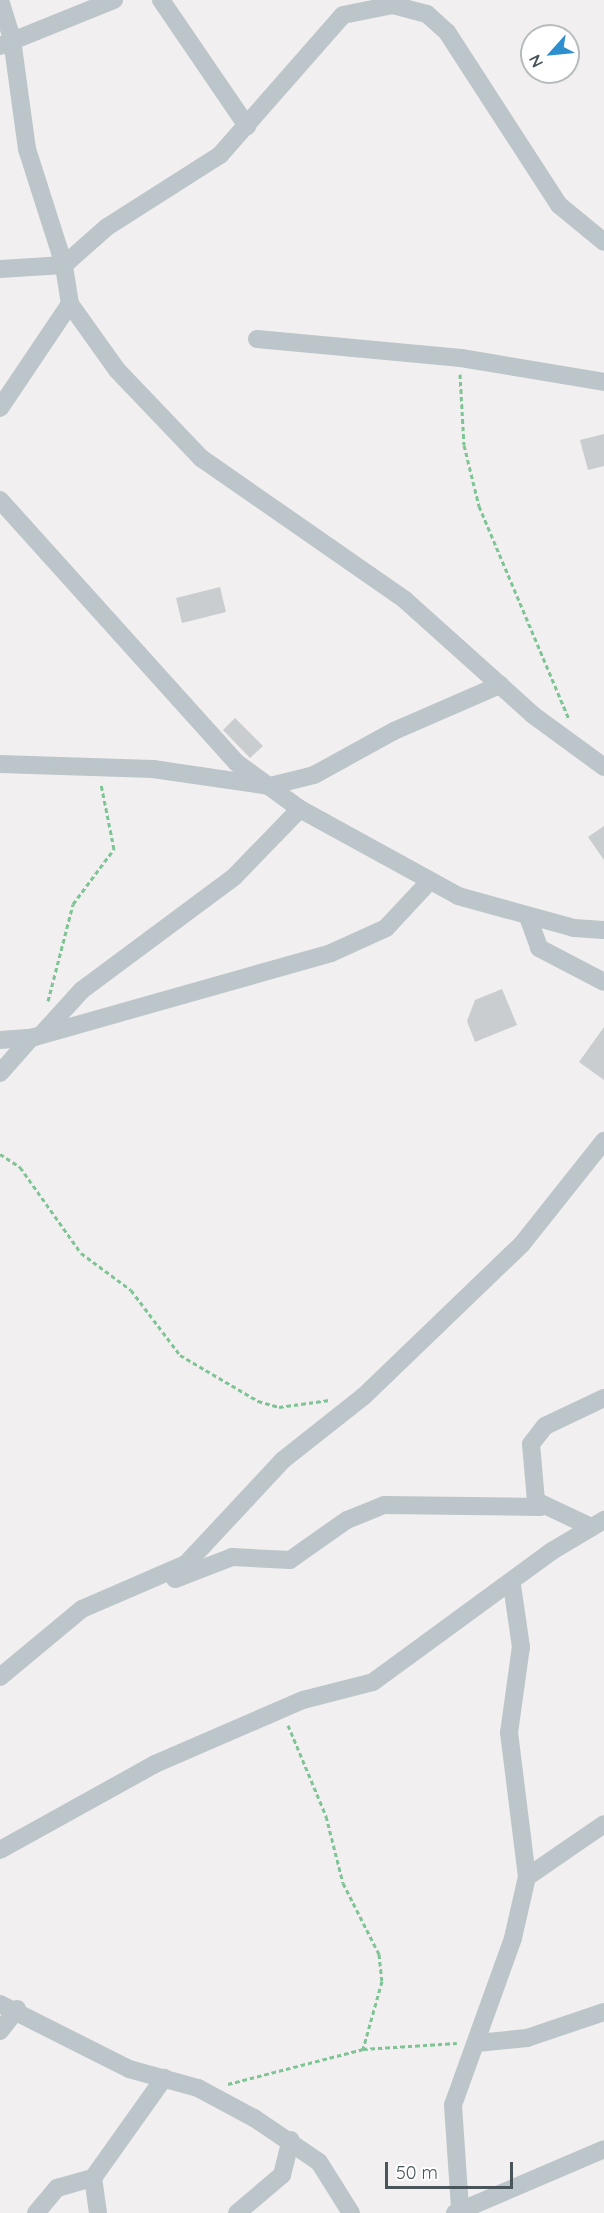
<!DOCTYPE html>
<html>
<head>
<meta charset="utf-8">
<style>
	body { margin:0 }
	#map { position:relative; width:604px; height:2213px; overflow:hidden; background:#f1efef; font-family:Quicksand,sans-serif }
	div>[style] { position:absolute }
	[style*='--x'] { left:calc(var(--x)*1px); top:calc(var(--y)*1px); width:calc(var(--w)*1px); rotate:calc(var(--a)*1deg) }
	.building>* { inset:0; background:#c9cdd0 }
	.path>* { height:3px; margin-top:-1.5px; transform-origin:0; background:repeating-linear-gradient(90deg,#7ec495 0 4.5px,transparent 0 7.5px) }
	.minor>* { height:18px; margin:-9px; padding:0 9px; transform-origin:9px; border-radius:9px; background:#bcc5ca }
	span { translate:-50% -50%; white-space:nowrap; text-align:center; line-height:1.15; -webkit-text-stroke:6px #fff; paint-order:stroke }
	.north { position:absolute; left:520px; top:24px; width:60px; height:60px; box-sizing:border-box; background:#fff; border:2px solid #b6bbbd; border-radius:50%; rotate:243deg; font-size:16px; font-weight:700; line-height:24px; text-align:center; color:#49555a }
	.north::after { content:''; display:block; margin:auto; width:21px; height:27px; background:#2d8fcd; clip-path:polygon(50% 0,100% 100%,50% 72%,0 100%) }
	.scale { position:absolute; left:385px; top:2162px; width:128px; height:27px; box-sizing:border-box; border:3px solid #49555a; border-top:0; padding-left:8px; font-size:18px; line-height:21px; white-space:nowrap; color:#49555a; -webkit-text-stroke:4px #fff; paint-order:stroke }
</style>
</head>
<body>
<div id="map">
	<div class="building">
		<i style="clip-path:polygon(604px 434px,604px 466px,588px 470px,580px 440px)"></i>
		<i style="clip-path:polygon(220px 587px,226px 612px,182px 623px,176px 598px)"></i>
		<i style="clip-path:polygon(235px 718px,263px 746px,250px 758px,223px 730px)"></i>
		<i style="clip-path:polygon(604px 826px,604px 860px,588px 837px)"></i>
		<i style="clip-path:polygon(502px 989px,517px 1025px,475px 1042px,467px 1021px,475px 1000px)"></i>
		<i style="clip-path:polygon(604px 1027px,604px 1080px,579px 1062px)"></i>
	</div>
	<div class="path">
		<i style="--x:460;--y:374;--w:71;--a:86.8"></i>
		<i style="--x:464;--y:445;--w:63;--a:76.2"></i>
		<i style="--x:479;--y:506;--w:231;--a:67.1"></i>
		<i style="--x:48;--y:1001;--w:100;--a:-75.5"></i>
		<i style="--x:73;--y:904;--w:69;--a:-53.3"></i>
		<i style="--x:114;--y:849;--w:66;--a:-101.3"></i>
		<i style="--x:0;--y:1154;--w:24;--a:33"></i>
		<i style="--x:20;--y:1167;--w:105;--a:54.7"></i>
		<i style="--x:81;--y:1253;--w:62;--a:36.5"></i>
		<i style="--x:131;--y:1290;--w:81;--a:53"></i>
		<i style="--x:180;--y:1355;--w:91;--a:30.5"></i>
		<i style="--x:258;--y:1401;--w:22;--a:16"></i>
		<i style="--x:279;--y:1407;--w:51;--a:-7.8"></i>
		<i style="--x:288;--y:1725;--w:99;--a:67.3"></i>
		<i style="--x:326;--y:1816;--w:69;--a:75.8"></i>
		<i style="--x:343;--y:1883;--w:80;--a:63.1"></i>
		<i style="--x:379;--y:1954;--w:27;--a:84"></i>
		<i style="--x:382;--y:1981;--w:71;--a:105.6"></i>
		<i style="--x:228;--y:2084;--w:139;--a:-14.5"></i>
		<i style="--x:363;--y:2049;--w:94;--a:-3.7"></i>
	</div>
	<div class="minor">
		<i style="--x:161;--y:0;--w:153;--a:55.7"></i>
		<i style="--x:0;--y:46;--w:123;--a:-22"></i>
		<i style="--x:0;--y:269;--w:64;--a:-3.6"></i>
		<i style="--x:64;--y:265;--w:122;--a:-107.7"></i>
		<i style="--x:27;--y:149;--w:111;--a:-97.8"></i>
		<i style="--x:12;--y:39;--w:41;--a:-107.1"></i>
		<i style="--x:70;--y:304;--w:81;--a:54.5"></i>
		<i style="--x:117;--y:370;--w:122;--a:46.3"></i>
		<i style="--x:201;--y:458;--w:249;--a:34.8"></i>
		<i style="--x:405;--y:600;--w:172;--a:41.9"></i>
		<i style="--x:533;--y:715;--w:88;--a:36.2"></i>
		<i style="--x:257;--y:339;--w:205;--a:5.3"></i>
		<i style="--x:461;--y:358;--w:145;--a:9.5"></i>
		<i style="--x:0;--y:408;--w:125;--a:-56.1"></i>
		<i style="--x:70;--y:304;--w:39;--a:-99"></i>
		<i style="--x:64;--y:265;--w:57;--a:-41.5"></i>
		<i style="--x:107;--y:227;--w:134;--a:-32.5"></i>
		<i style="--x:220;--y:155;--w:186;--a:-48.7"></i>
		<i style="--x:343;--y:15;--w:51;--a:-11.3"></i>
		<i style="--x:393;--y:5;--w:35;--a:15"></i>
		<i style="--x:427;--y:14;--w:27;--a:42"></i>
		<i style="--x:447;--y:32;--w:206;--a:57.1"></i>
		<i style="--x:559;--y:205;--w:58;--a:39.4"></i>
		<i style="--x:0;--y:500;--w:354;--a:48"></i>
		<i style="--x:237;--y:763;--w:78;--a:36.1"></i>
		<i style="--x:300;--y:809;--w:180;--a:28.8"></i>
		<i style="--x:458;--y:896;--w:120;--a:15.4"></i>
		<i style="--x:574;--y:928;--w:30;--a:4"></i>
		<i style="--x:0;--y:764;--w:153;--a:1.9"></i>
		<i style="--x:153;--y:769;--w:118;--a:8.3"></i>
		<i style="--x:270;--y:786;--w:45;--a:-14"></i>
		<i style="--x:314;--y:775;--w:91;--a:-28.8"></i>
		<i style="--x:394;--y:731;--w:116;--a:-23.5"></i>
		<i style="--x:528;--y:917;--w:33;--a:70"></i>
		<i style="--x:539;--y:948;--w:73;--a:27.6"></i>
		<i style="--x:41;--y:1035;--w:61;--a:-47.7"></i>
		<i style="--x:82;--y:990;--w:189;--a:-36.6"></i>
		<i style="--x:234;--y:877;--w:95;--a:-45.9"></i>
		<i style="--x:0;--y:1040;--w:31;--a:-4"></i>
		<i style="--x:31;--y:1038;--w:312;--a:-15.8"></i>
		<i style="--x:331;--y:953;--w:60;--a:-24.4"></i>
		<i style="--x:386;--y:928;--w:62;--a:-47"></i>
		<i style="--x:0;--y:1073;--w:47;--a:-48.5"></i>
		<i style="--x:591;--y:1527;--w:61;--a:-154.7"></i>
		<i style="--x:536;--y:1501;--w:57;--a:-95"></i>
		<i style="--x:531;--y:1444;--w:23;--a:-52"></i>
		<i style="--x:545;--y:1426;--w:65;--a:-25.4"></i>
		<i style="--x:175;--y:1579;--w:61;--a:-21.1"></i>
		<i style="--x:232;--y:1557;--w:58;--a:3"></i>
		<i style="--x:290;--y:1560;--w:70;--a:-35.1"></i>
		<i style="--x:347;--y:1520;--w:40;--a:-22"></i>
		<i style="--x:384;--y:1505;--w:157;--a:0.7"></i>
		<i style="--x:0;--y:1677;--w:107;--a:-39.7"></i>
		<i style="--x:82;--y:1609;--w:113;--a:-23.4"></i>
		<i style="--x:186;--y:1564;--w:142;--a:-47"></i>
		<i style="--x:283;--y:1460;--w:103;--a:-38.3"></i>
		<i style="--x:364;--y:1396;--w:219;--a:-43.9"></i>
		<i style="--x:522;--y:1244;--w:132;--a:-51.5"></i>
		<i style="--x:0;--y:1850;--w:177;--a:-29"></i>
		<i style="--x:155;--y:1764;--w:161;--a:-23.4"></i>
		<i style="--x:303;--y:1700;--w:72;--a:-14.4"></i>
		<i style="--x:373;--y:1682;--w:222;--a:-36.2"></i>
		<i style="--x:552;--y:1551;--w:61;--a:-30.8"></i>
		<i style="--x:527;--y:1877;--w:93;--a:-34.5"></i>
		<i style="--x:0;--y:2004;--w:144;--a:26.7"></i>
		<i style="--x:129;--y:2069;--w:72;--a:15.4"></i>
		<i style="--x:198;--y:2088;--w:64;--a:28.2"></i>
		<i style="--x:254;--y:2118;--w:78;--a:34.1"></i>
		<i style="--x:319;--y:2162;--w:60;--a:57.9"></i>
		<i style="--x:0;--y:2031;--w:28;--a:-52"></i>
		<i style="--x:477;--y:2043;--w:50;--a:-5.7"></i>
		<i style="--x:527;--y:2038;--w:81;--a:-18.7"></i>
		<i style="--x:460;--y:2208;--w:103;--a:-93.9"></i>
		<i style="--x:453;--y:2105;--w:177;--a:-70.2"></i>
		<i style="--x:513;--y:1938;--w:63;--a:-77.1"></i>
		<i style="--x:527;--y:1877;--w:145;--a:-97.1"></i>
		<i style="--x:509;--y:1733;--w:87;--a:-82.1"></i>
		<i style="--x:521;--y:1647;--w:63;--a:-98.3"></i>
		<i style="--x:36;--y:2213;--w:33;--a:-50"></i>
		<i style="--x:57;--y:2188;--w:37;--a:-16"></i>
		<i style="--x:98;--y:2213;--w:35;--a:-98"></i>
		<i style="--x:93;--y:2178;--w:123;--a:-54.6"></i>
		<i style="--x:237;--y:2213;--w:59;--a:-40.2"></i>
		<i style="--x:282;--y:2175;--w:36;--a:-76"></i>
		<i style="--x:455;--y:2213;--w:162;--a:-23.2"></i>
	</div>
	<div class="north">N</div>
	<div class="scale">50 m</div>
</div>
</body>
</html>
